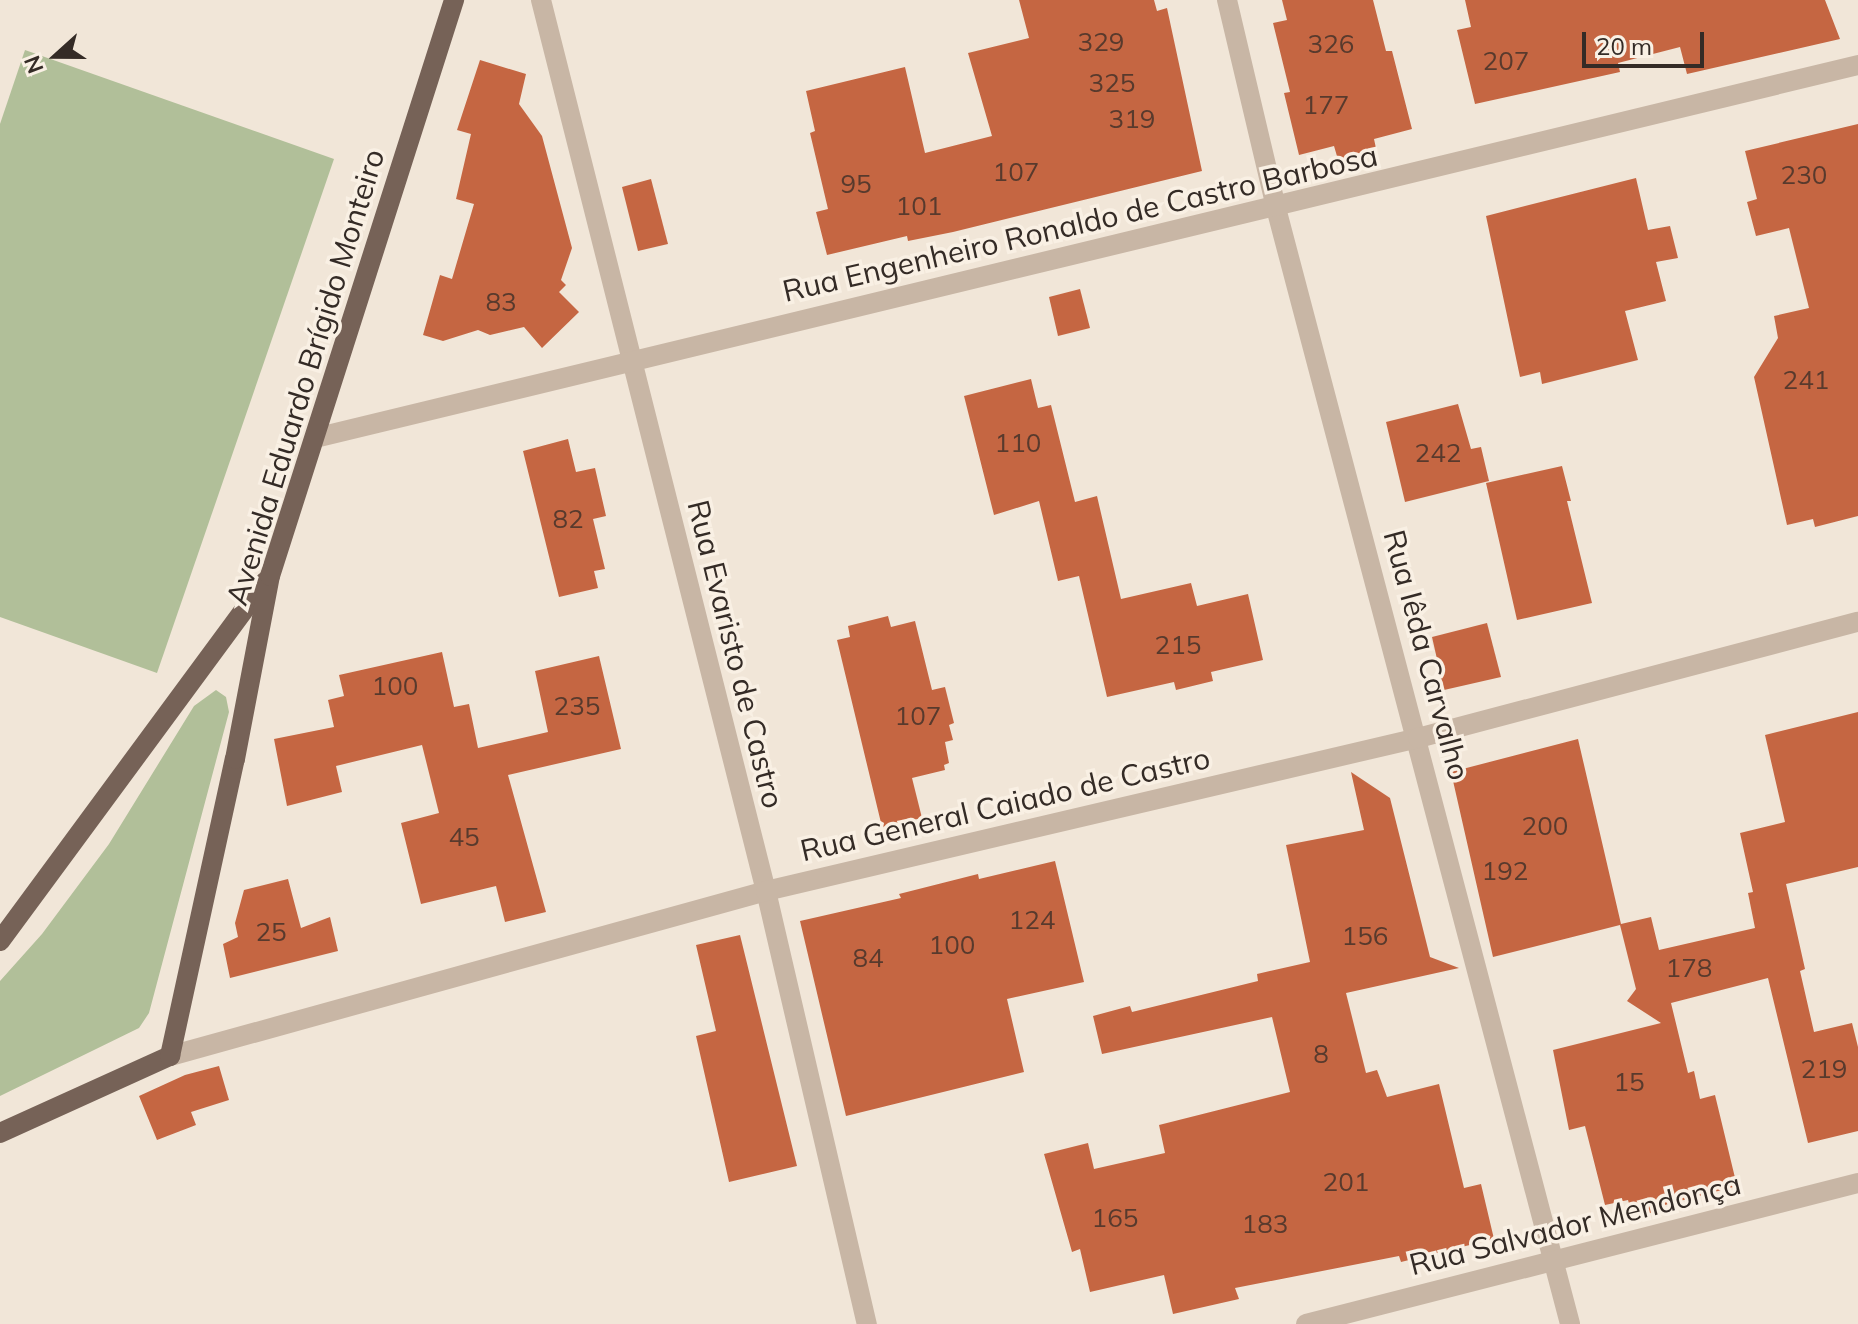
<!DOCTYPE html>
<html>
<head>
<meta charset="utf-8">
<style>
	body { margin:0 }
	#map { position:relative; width:1858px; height:1324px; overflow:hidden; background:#f1e6d8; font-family:Mulish,sans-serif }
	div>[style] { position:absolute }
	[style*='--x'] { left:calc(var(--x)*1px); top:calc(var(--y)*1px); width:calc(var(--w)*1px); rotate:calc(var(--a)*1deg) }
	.green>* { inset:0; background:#b1bf99 }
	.building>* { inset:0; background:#c56642 }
	.minor>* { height:20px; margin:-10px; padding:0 10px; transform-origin:10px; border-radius:10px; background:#c8b6a5 }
	.major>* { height:20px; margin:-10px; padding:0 10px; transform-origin:10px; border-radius:10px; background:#766257 }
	span { translate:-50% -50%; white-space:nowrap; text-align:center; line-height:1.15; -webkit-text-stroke:7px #f9f0e4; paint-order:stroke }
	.number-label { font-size:26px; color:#583a2d }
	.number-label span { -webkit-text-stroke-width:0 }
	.street-label { font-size:30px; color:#342b26 }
	.north { position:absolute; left:16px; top:16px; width:80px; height:80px; -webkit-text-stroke:6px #f9f0e4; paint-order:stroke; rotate:249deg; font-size:22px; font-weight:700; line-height:32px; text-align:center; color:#342b26 }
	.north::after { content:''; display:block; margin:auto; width:28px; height:36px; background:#342b26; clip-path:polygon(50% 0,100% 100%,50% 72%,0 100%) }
	.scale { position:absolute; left:1582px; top:32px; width:122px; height:36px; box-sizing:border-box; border:4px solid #342b26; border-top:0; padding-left:10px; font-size:24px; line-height:28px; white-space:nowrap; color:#342b26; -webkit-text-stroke:6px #f9f0e4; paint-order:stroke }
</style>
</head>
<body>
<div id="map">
	<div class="green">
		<i style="clip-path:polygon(25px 50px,334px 159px,157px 673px,0 617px,0 124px)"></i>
		<i style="clip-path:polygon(216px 690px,226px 697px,229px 712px,149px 1013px,139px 1028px,0 1096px,0 981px,42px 934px,109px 844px,194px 706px)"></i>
	</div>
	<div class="building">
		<i style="clip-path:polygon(1019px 0,1154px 0,1157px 11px,1167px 8px,1202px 171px,953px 232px,908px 241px,907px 236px,827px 255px,816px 212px,828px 209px,810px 133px,815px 131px,806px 91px,905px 67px,925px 153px,992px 136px,968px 53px,1029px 38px)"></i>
		<i style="clip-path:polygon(1282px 0,1373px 0,1386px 51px,1392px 51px,1412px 129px,1374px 139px,1377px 153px,1339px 163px,1334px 146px,1299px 155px,1284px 93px,1290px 92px,1273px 23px,1287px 20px)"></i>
		<i style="clip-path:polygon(1465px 0,1825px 0,1840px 39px,1687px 74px,1680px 47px,1618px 63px,1620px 72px,1475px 104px,1457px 30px,1471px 27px)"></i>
		<i style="clip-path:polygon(480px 60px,526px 74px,519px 104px,542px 136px,572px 248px,561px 280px,566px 285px,559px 292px,579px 312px,542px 348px,524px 327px,490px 335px,478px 330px,443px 341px,423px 335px,440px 275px,452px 279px,474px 204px,456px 199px,471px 134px,457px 130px)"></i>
		<i style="clip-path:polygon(1858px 124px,1858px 516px,1815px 527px,1813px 519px,1787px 525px,1754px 377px,1778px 338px,1774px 316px,1809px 308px,1789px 228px,1756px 236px,1747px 202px,1757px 199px,1745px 151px)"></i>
		<i style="clip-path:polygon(1636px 178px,1648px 230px,1670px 226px,1678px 258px,1656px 262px,1666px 301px,1625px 311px,1638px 360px,1542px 384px,1540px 372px,1520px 377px,1486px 216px)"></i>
		<i style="clip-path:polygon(651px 179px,668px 244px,638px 251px,622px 187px)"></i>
		<i style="clip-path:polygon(1080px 289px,1090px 328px,1058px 336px,1049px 297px)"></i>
		<i style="clip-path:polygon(1031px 379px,1038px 408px,1051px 405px,1075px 502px,1097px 496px,1121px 599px,1191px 583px,1197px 606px,1248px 594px,1263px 660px,1211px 672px,1213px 681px,1176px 690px,1174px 682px,1107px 697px,1079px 576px,1058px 581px,1039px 501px,994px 515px,964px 396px)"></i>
		<i style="clip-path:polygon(1458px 404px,1471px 449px,1481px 447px,1489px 481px,1405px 502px,1386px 422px)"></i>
		<i style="clip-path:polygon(568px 439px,576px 472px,595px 468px,606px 516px,593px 519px,605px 569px,594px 571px,598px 588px,559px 597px,523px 451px)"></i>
		<i style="clip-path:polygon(1562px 466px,1571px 501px,1567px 501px,1592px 603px,1517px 620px,1486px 483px)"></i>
		<i style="clip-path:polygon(888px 616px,891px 627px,915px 621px,932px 690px,945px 687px,954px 723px,949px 725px,953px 740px,945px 742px,949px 763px,944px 765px,945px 770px,912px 778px,922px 818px,882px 827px,837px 640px,850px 637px,848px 626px)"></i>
		<i style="clip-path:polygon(1487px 623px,1501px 677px,1444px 690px,1432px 637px)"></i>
		<i style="clip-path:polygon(442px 652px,454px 707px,469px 704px,478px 748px,548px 732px,535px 671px,599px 656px,621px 749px,508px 775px,546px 912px,505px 922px,496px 886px,421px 904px,401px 823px,439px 813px,422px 745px,336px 766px,342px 792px,287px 806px,274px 739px,334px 727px,328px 700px,344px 696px,339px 675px)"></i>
		<i style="clip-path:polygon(1858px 712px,1858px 867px,1786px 884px,1805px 969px,1800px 971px,1814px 1032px,1852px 1023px,1858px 1047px,1858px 1131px,1808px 1143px,1768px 978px,1671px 1003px,1688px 1073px,1694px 1071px,1700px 1099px,1715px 1095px,1737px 1186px,1661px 1206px,1662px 1210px,1633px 1217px,1628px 1200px,1605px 1205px,1585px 1126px,1569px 1130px,1553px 1050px,1661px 1023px,1627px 1001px,1636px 989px,1620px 925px,1493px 957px,1451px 772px,1578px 739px,1621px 924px,1651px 917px,1659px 950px,1755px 928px,1748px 893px,1753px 892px,1740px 833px,1785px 822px,1765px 735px)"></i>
		<i style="clip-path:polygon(1351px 772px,1390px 798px,1430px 957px,1459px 968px,1346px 993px,1366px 1073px,1377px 1070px,1387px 1097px,1439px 1084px,1464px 1188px,1481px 1184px,1494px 1239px,1401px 1262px,1399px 1256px,1235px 1288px,1239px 1299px,1173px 1314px,1164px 1275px,1090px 1292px,1080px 1249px,1072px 1252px,1044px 1154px,1088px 1143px,1094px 1169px,1165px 1153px,1159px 1125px,1290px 1092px,1272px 1017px,1102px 1054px,1093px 1016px,1130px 1006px,1132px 1012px,1258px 981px,1257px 974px,1310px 962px,1286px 845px,1364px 830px)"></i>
		<i style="clip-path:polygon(1055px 861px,1084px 982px,1007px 999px,1024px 1072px,846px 1116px,800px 921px,901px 898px,899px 894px,978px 874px,979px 879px)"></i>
		<i style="clip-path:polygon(288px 879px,301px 928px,330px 917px,338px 951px,230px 978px,223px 944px,238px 937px,235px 923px,244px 890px)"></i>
		<i style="clip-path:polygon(740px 935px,797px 1166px,729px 1182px,696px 1036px,716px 1031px,696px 945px)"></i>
		<i style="clip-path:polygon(219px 1066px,229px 1100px,191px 1112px,196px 1125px,157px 1140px,139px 1096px,185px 1075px)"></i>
	</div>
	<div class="minor">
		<i style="--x:541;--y:0;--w:919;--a:75.83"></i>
		<i style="--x:766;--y:891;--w:445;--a:76.9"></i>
		<i style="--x:1227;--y:0;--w:214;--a:76.7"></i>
		<i style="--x:1276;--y:208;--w:1154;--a:75.24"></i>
		<i style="--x:315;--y:438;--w:1587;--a:-13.59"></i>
		<i style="--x:170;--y:1056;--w:618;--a:-15.47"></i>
		<i style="--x:766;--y:891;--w:670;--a:-13.21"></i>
		<i style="--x:1418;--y:738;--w:455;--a:-14.8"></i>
		<i style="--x:1306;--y:1324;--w:570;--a:-14.33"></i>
	</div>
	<div class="major">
		<i style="--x:0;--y:941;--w:446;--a:-53.6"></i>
		<i style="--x:0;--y:1133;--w:187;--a:-24.4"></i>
		<i style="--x:170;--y:1056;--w:304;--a:-77.7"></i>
		<i style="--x:235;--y:759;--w:186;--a:-79.2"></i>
		<i style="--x:270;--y:576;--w:605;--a:-72.28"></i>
	</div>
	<div class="number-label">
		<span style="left:1101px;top:42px">329</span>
		<span style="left:1331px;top:44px">326</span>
		<span style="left:1506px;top:61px">207</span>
		<span style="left:1112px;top:83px">325</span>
		<span style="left:1326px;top:105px">177</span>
		<span style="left:1132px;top:119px">319</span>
		<span style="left:1016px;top:172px">107</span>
		<span style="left:1804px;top:175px">230</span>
		<span style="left:856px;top:184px">95</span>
		<span style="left:919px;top:206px">101</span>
		<span style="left:501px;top:302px">83</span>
		<span style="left:1806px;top:380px">241</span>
		<span style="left:1018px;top:443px">110</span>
		<span style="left:1438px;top:453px">242</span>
		<span style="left:568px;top:519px">82</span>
		<span style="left:1178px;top:645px">215</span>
		<span style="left:395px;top:686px">100</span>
		<span style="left:577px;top:706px">235</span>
		<span style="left:918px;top:716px">107</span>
		<span style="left:1545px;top:826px">200</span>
		<span style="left:464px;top:837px">45</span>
		<span style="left:1505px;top:871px">192</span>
		<span style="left:1032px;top:920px">124</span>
		<span style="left:271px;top:932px">25</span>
		<span style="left:1365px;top:936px">156</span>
		<span style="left:952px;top:945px">100</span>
		<span style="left:868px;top:958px">84</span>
		<span style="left:1689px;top:968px">178</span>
		<span style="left:1321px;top:1054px">8</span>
		<span style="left:1824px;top:1069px">219</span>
		<span style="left:1629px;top:1082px">15</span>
		<span style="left:1346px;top:1182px">201</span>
		<span style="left:1115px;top:1218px">165</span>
		<span style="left:1265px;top:1224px">183</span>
	</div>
	<div class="street-label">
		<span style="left:1080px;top:223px;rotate:-13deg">Rua Engenheiro Ronaldo de Castro Barbosa</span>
		<span style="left:305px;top:377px;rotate:-73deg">Avenida Eduardo Brígido Monteiro</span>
		<span style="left:736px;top:654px;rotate:76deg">Rua Evaristo de Castro</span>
		<span style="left:1427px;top:655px;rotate:75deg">Rua Iêda Carvalho</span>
		<span style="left:1005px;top:804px;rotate:-13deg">Rua General Caiado de Castro</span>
		<span style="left:1575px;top:1224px;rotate:-14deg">Rua Salvador Mendonça</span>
	</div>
	<div class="north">N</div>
	<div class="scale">20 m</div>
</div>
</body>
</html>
